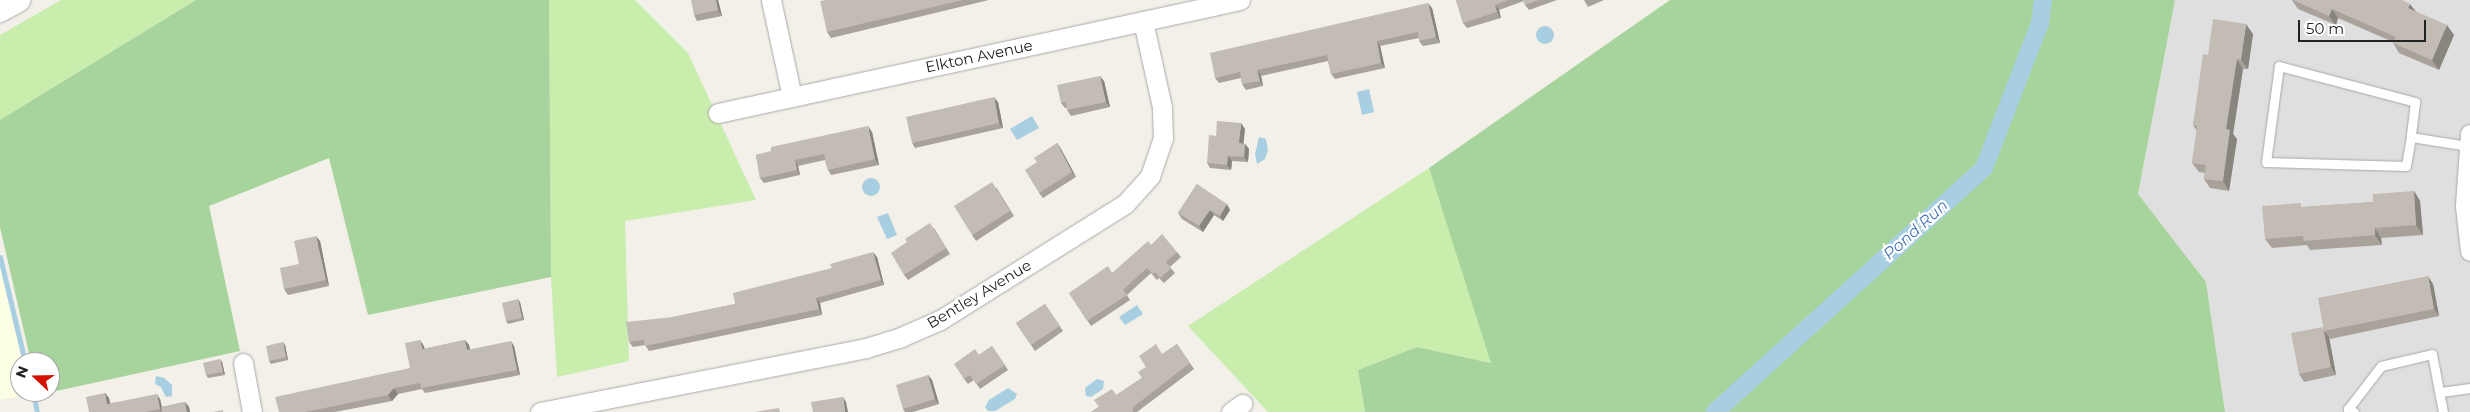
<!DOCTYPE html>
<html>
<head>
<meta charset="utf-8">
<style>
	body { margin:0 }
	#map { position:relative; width:2470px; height:412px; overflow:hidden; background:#f2f0e8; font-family:Montserrat,sans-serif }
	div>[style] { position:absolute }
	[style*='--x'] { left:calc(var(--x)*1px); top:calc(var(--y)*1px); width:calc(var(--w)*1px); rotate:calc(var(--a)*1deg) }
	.residential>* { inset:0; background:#e0dfdf }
	.education>* { inset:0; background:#fdffe4 }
	.grass>* { inset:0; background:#c8edad }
	.forest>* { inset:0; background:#a7d39c }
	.water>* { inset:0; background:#a7cfe1 }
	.round { border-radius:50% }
	.stream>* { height:5px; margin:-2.5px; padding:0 2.5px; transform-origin:2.5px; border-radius:2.5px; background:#a7cfe1 }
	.canal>* { height:18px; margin:-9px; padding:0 9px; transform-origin:9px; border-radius:9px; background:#a7cfe1 }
	.roads { filter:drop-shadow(0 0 1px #a9a9a9) drop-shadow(0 0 1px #a9a9a9) }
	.service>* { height:9px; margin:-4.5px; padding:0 4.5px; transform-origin:4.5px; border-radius:4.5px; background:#fff }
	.minor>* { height:19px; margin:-9.5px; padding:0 9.5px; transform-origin:9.5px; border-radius:9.5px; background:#fff }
	.tertiary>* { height:24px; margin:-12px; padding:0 12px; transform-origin:12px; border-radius:12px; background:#fff }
	.wall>* { inset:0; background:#a8a29b }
	.shaded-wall>* { inset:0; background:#88847e }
	.building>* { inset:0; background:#c3bcb4 }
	span { translate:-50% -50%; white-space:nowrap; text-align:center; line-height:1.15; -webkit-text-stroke:4.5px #fff; paint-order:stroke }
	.street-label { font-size:15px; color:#222 }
	.water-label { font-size:16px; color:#4977b7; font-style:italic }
	.north { position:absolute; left:10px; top:352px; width:50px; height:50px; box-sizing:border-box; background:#fff; border:1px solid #a7a7a7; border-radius:50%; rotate:291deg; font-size:14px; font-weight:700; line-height:20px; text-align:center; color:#222 }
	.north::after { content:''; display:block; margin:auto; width:18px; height:22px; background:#d31100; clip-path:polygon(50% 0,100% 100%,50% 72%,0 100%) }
	.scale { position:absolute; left:2298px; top:20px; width:128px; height:22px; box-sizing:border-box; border:2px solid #222; border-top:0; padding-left:6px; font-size:15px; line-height:18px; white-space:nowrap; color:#222; -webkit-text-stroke:4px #fff; paint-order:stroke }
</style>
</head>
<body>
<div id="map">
	<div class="residential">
		<i style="clip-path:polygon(2175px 0,2470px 0,2470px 412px,2225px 412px,2206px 282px,2138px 194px)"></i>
	</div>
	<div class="education">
		<i style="clip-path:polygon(0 265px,22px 362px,20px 392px,30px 394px,0 400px)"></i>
	</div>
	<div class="grass">
		<i style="clip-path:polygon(61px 0,196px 0,0 120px,0 35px)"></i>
		<i style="clip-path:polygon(549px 0,635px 0,688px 53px,756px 200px,625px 221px,629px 361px,557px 377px,551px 277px)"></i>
		<i style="clip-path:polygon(1429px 168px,1492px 363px,1417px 347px,1358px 370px,1365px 412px,1268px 412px,1188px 326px)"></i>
	</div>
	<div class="forest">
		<i style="clip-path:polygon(196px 0,549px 0,551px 277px,368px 315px,329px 158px,209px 206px,240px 351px,38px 395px,37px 392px,50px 392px,50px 362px,31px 362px,0 227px,0 120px)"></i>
		<i style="clip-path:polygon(1670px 0,2175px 0,2138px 194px,2206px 282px,2225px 412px,1365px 412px,1358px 370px,1417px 347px,1491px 363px,1429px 168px)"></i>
	</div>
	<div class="water">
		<i class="round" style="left:1536px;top:26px;width:18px;height:18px"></i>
		<i style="clip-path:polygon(1369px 89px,1374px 112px,1362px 115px,1357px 92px)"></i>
		<i style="clip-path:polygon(1032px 116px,1039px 128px,1017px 140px,1010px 129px)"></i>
		<i style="clip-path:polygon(1259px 137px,1266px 139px,1268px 150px,1265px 159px,1257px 164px,1255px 154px)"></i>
		<i class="round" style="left:862px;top:178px;width:18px;height:18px"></i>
		<i style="clip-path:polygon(888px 213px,897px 235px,887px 239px,877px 217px)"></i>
		<i style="clip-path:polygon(1137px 305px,1143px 314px,1125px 325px,1119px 317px)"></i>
		<i style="clip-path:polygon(156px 376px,164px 378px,172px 385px,172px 396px,166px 397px,161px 387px,155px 384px)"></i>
		<i style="clip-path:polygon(1097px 379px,1104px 381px,1103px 389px,1091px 397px,1086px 396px,1085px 388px)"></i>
		<i style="clip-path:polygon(1008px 388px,1017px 394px,1015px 399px,995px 411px,988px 411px,985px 407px,989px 400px)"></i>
	</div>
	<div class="stream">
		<i style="--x:0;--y:257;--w:108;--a:76.6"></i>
		<i style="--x:33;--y:392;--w:20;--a:79"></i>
	</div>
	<div class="canal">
		<i style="--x:1715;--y:412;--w:363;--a:-42.2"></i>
		<i style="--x:1984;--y:168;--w:155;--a:-68.9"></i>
		<i style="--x:2040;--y:23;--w:23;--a:-83"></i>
	</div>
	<div class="roads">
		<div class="service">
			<i style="--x:2411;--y:137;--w:29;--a:100"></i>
			<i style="--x:2406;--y:166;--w:140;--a:-178.4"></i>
			<i style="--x:2266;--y:162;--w:97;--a:-82.3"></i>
			<i style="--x:2279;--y:66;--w:141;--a:14.8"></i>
			<i style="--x:2415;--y:102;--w:35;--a:97"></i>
			<i style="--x:2411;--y:137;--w:58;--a:9"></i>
			<i style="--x:2441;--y:392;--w:29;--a:-8"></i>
			<i style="--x:2354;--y:412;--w:7;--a:-153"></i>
			<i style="--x:2348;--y:409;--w:54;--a:-52.5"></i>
			<i style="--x:2381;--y:366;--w:52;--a:-13.2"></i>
			<i style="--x:2432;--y:354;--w:59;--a:79.3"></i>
		</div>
		<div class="minor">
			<i style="--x:771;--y:0;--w:99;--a:77.8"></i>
			<i style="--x:718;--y:113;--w:534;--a:-12.21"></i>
			<i style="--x:2470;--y:134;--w:72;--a:94"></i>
			<i style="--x:2465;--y:206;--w:45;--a:83.7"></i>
			<i style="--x:243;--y:363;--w:50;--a:79.6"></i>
			<i style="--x:540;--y:412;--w:332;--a:-11.1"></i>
			<i style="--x:866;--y:348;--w:37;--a:-17"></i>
			<i style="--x:901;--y:337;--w:43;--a:-23.6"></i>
			<i style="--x:940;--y:320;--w:218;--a:-32.1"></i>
			<i style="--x:1125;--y:204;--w:38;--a:-48"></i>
			<i style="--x:1150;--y:176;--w:40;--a:-71.1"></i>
			<i style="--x:1163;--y:138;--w:31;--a:-92"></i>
			<i style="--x:1162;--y:107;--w:88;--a:-102.5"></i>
			<i style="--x:1231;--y:412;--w:14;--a:-36"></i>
		</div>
		<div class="tertiary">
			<i style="--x:0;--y:10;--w:21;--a:-29"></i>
		</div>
	</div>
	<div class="wall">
		<i style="clip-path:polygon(718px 0,722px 16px,697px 21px,694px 15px)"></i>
		<i style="clip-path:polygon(826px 0,989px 0,831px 38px,827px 32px)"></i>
		<i style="clip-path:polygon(1456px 0,1557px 0,1529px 10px,1525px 5px,1524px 1px,1499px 10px,1501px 18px,1467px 28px,1463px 23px)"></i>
		<i style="clip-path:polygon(1584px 0,1604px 0,1588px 7px)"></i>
		<i style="clip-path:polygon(2292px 0,2402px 0,2416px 12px,2454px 35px,2439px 70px,2399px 53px,2393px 43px,2393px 42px,2338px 18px,2336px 25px,2298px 9px)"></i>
		<i style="clip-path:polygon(1432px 8px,1440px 43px,1423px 46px,1419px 41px,1419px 38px,1380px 46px,1385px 68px,1335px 79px,1331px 74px,1328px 61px,1261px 76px,1263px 86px,1246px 90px,1242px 84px,1241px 78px,1219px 83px,1215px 78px)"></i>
		<i style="clip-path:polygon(2253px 34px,2248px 69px,2243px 69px,2233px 134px,2237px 139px,2229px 191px,2210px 188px,2204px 179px,2205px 173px,2199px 172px,2192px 163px,2197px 131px,2193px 125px,2208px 55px)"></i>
		<i style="clip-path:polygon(1104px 81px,1110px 107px,1071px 116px,1067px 110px,1067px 108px,1065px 108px,1061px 103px)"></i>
		<i style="clip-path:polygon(998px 102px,1003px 128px,915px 148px,912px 143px)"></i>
		<i style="clip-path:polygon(1245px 129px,1243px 143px,1245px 144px,1249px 149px,1248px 162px,1232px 161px,1231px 170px,1210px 168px,1207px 163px,1216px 136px)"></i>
		<i style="clip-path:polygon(872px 132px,879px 165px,831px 175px,828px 170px,825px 160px,798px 166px,800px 175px,764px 183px,760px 178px,756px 155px)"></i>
		<i style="clip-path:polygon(1057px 143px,1061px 149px,1076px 177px,1043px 198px,1039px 193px,1037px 162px)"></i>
		<i style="clip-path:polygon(1197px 184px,1230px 210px,1223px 221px,1214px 215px,1203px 232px,1182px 219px,1178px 213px)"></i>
		<i style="clip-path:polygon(996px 187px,1014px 216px,976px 241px,972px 235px)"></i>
		<i style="clip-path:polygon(2414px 191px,2420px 201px,2423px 235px,2381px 238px,2382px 245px,2310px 250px,2307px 245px,2272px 248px,2265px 239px,2304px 207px,2373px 202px)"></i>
		<i style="clip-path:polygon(934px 228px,950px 254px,908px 280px,904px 275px,907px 242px)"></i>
		<i style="clip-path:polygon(320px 241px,329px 286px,288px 295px,284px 289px,299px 264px)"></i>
		<i style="clip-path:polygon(1177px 252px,1181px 257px,1170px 267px,1175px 273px,1164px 283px,1159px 278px,1157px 280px,1151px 273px,1127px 295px,1130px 300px,1091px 326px,1069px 293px,1112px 273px)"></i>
		<i style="clip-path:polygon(877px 257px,884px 285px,820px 303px,822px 315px,649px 351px,645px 345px,633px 347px,629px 342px,673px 317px,735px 304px)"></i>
		<i style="clip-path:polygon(2433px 284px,2439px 316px,2330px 339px,2329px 337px,2336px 375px,2304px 382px,2299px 374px,2324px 328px)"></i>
		<i style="clip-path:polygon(520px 302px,524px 320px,508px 324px,506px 321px)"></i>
		<i style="clip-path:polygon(1045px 304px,1063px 331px,1035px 351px,1016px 323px)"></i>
		<i style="clip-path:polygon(465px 340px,469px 345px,470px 350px,514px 346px,520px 375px,425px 393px,422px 389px,398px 394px,392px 401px,335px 412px,279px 412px,410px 368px,424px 346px,424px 349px)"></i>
		<i style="clip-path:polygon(1177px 344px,1194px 369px,1137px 412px,1091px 412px,1142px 378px,1146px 367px,1163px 354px)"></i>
		<i style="clip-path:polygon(285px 345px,288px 360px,271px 364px,269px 361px)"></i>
		<i style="clip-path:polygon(992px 346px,1008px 370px,980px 389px,974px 380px,968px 384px,964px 379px,979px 355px)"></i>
		<i style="clip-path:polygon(222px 362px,225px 375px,208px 378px,206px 375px)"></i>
		<i style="clip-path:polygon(928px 375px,932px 380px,939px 404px,913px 412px,905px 412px,903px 409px)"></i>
		<i style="clip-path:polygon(105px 393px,109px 398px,110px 403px,160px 399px,162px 407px,185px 402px,189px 407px,190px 412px,89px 412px)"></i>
	</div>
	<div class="shaded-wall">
		<i style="clip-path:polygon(716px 0,718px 0,722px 16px,718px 10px)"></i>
		<i style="clip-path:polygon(1428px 3px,1432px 8px,1440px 43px,1436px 37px)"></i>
		<i style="clip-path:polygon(2410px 4px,2417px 13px,2408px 8px)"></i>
		<i style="clip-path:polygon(1495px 5px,1499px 10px,1501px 18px,1497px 12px)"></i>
		<i style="clip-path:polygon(2332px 9px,2338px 18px,2336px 25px,2329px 16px)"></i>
		<i style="clip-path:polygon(2246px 24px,2253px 34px,2248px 69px,2241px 60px)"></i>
		<i style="clip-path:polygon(2447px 25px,2454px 35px,2439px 70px,2432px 60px)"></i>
		<i style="clip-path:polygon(1377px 41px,1380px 46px,1385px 68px,1381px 63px)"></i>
		<i style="clip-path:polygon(2237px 59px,2243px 69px,2233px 134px,2237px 139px,2229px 191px,2223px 181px,2226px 129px)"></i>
		<i style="clip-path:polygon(1257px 70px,1261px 76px,1263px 86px,1260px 81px)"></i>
		<i style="clip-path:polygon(1100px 76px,1104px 81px,1110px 107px,1106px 102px)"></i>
		<i style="clip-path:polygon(994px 97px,998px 102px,1003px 128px,999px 123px)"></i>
		<i style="clip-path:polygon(1241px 123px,1245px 129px,1243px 148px,1239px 143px)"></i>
		<i style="clip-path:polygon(868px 126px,872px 132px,879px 165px,875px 159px)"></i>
		<i style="clip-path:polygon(1057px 143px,1061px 149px,1076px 177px,1072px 172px)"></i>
		<i style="clip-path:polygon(1245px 144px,1249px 149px,1248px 162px,1244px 157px)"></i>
		<i style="clip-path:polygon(1228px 156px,1232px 161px,1231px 170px,1227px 165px)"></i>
		<i style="clip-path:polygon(795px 160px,798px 166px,800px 175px,797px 170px)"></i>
		<i style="clip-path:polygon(2414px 191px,2420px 201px,2423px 235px,2416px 225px)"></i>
		<i style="clip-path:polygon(1227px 204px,1230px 210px,1223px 221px,1220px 216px)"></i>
		<i style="clip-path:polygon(1210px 210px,1214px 215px,1203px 232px,1199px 226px)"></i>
		<i style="clip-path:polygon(2375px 228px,2381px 238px,2382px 245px,2375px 235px)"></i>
		<i style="clip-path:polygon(316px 236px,320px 241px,329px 286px,326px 280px)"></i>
		<i style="clip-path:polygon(873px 252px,877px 257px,884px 285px,881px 280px)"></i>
		<i style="clip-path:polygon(2428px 276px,2433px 284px,2439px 316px,2434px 309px)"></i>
		<i style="clip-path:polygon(816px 298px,820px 303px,822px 315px,819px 309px)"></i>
		<i style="clip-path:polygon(518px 299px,520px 302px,524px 320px,522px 318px)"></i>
		<i style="clip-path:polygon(2323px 327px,2324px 331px,2329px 337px,2336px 375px,2331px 367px)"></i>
		<i style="clip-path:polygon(420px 340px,424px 346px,426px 354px,422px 349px)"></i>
		<i style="clip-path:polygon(465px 340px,469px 345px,471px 356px,467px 350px)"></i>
		<i style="clip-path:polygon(511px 341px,514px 346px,520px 375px,517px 370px)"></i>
		<i style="clip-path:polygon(283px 342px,285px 345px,288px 360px,286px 357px)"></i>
		<i style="clip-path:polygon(220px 359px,222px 362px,225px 375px,223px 372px)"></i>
		<i style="clip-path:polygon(928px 375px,932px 380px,939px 404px,935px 399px)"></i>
		<i style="clip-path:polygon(394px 388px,398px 394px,392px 401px,388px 395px)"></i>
		<i style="clip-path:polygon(105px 393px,109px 398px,111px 409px,107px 404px)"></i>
		<i style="clip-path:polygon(157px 394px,160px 399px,163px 412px,162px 412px,160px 409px)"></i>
		<i style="clip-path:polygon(843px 397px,846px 402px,848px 412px,845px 412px)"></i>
		<i style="clip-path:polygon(185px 402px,189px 407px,190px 412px,187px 412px)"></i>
	</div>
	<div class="building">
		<i style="clip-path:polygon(691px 0,716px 0,718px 10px,694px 15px)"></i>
		<i style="clip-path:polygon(826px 0,963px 0,827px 32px,820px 1px)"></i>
		<i style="clip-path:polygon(1456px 0,1508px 0,1495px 5px,1497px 12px,1463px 23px)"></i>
		<i style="clip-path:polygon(1523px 0,1539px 0,1525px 5px)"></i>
		<i style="clip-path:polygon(2293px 0,2402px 0,2410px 4px,2408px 8px,2447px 25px,2432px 60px,2393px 43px,2396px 37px,2332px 9px,2329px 16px)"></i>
		<i style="clip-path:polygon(1428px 3px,1436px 37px,1419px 41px,1418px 32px,1377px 41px,1381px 63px,1331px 74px,1327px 55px,1257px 70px,1260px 81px,1242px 84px,1240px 72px,1215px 78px,1210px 53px)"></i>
		<i style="clip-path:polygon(2213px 19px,2246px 24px,2241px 60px,2237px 59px,2226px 129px,2230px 130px,2223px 181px,2204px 179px,2206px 165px,2192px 163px,2197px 126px,2193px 125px,2203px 54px,2208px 55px)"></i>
		<i style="clip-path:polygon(1100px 76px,1106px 102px,1067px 110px,1066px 102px,1061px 103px,1057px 85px)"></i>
		<i style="clip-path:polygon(994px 97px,999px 123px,912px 143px,906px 117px)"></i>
		<i style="clip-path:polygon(1217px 121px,1241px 123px,1239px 143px,1245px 144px,1244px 157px,1228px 156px,1227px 165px,1207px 163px,1209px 135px,1216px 136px)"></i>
		<i style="clip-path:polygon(868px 126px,875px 159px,828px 170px,824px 154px,795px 160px,797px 170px,760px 178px,756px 155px,771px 151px,771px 147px)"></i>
		<i style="clip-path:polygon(1057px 143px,1072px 172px,1039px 193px,1025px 170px,1037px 162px,1034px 158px)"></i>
		<i style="clip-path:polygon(992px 182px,1010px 211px,972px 235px,954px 206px)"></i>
		<i style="clip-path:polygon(1197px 184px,1227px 204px,1220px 216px,1210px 210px,1199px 226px,1178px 213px)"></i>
		<i style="clip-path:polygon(2414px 191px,2416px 225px,2375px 228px,2375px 235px,2304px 241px,2303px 236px,2265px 239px,2262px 206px,2301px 203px,2301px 207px,2373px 202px,2373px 194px)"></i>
		<i style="clip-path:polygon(930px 223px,946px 248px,904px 275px,891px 253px,907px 242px,905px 239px)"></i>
		<i style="clip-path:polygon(1162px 234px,1177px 252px,1166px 262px,1171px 268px,1160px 278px,1155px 272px,1153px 274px,1147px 268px,1123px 290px,1127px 295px,1087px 321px,1069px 293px,1108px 266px,1112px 273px,1148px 241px,1151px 245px)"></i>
		<i style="clip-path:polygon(316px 236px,326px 280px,284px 289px,280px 268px,299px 264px,294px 241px)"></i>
		<i style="clip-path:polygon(873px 252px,881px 280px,816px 298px,819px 309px,645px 346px,644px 340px,629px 342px,626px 322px,673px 317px,735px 304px,733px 293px,832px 268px,830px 264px)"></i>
		<i style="clip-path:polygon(2428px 276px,2434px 309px,2324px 331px,2318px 298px)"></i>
		<i style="clip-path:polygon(518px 299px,522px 318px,506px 321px,502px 303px)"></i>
		<i style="clip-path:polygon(1045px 304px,1060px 326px,1031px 345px,1016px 323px)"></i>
		<i style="clip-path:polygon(2323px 327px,2331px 367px,2299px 374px,2291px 333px)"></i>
		<i style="clip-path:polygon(420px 340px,422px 349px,465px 340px,467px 350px,511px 341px,517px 370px,421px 388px,420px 383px,394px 388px,388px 395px,305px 412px,279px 412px,275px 397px,410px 368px,405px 343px)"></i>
		<i style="clip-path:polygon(283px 342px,286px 357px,269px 361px,266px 346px)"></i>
		<i style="clip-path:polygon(1156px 344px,1162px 354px,1177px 344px,1190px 363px,1132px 408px,1134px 411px,1132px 412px,1091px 412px,1099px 407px,1094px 400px,1112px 389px,1116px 395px,1142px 378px,1138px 372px,1146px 367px,1139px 356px)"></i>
		<i style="clip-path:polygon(992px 346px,1005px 365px,976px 384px,970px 375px,964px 379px,954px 364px,975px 349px,979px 355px)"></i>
		<i style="clip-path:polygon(220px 359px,223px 372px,206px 375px,203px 363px)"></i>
		<i style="clip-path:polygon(928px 375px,935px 399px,903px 409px,896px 385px)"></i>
		<i style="clip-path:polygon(105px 393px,107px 404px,157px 394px,160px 409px,146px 412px,89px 412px,86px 397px)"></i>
		<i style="clip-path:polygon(843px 397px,845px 412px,813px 412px,811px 402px)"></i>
		<i style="clip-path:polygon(185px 402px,187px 412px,162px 412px,161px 407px)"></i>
		<i style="clip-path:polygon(779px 408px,780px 412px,755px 412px)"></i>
		<i style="clip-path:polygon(223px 410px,223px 412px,213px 412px)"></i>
	</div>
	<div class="street-label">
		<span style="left:979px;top:56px;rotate:-12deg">Elkton Avenue</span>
		<span style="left:979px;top:294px;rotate:-31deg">Bentley Avenue</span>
	</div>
	<div class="water-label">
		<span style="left:1916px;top:230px;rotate:-42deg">Pond Run</span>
	</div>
	<div class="north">N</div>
	<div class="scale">50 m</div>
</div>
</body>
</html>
